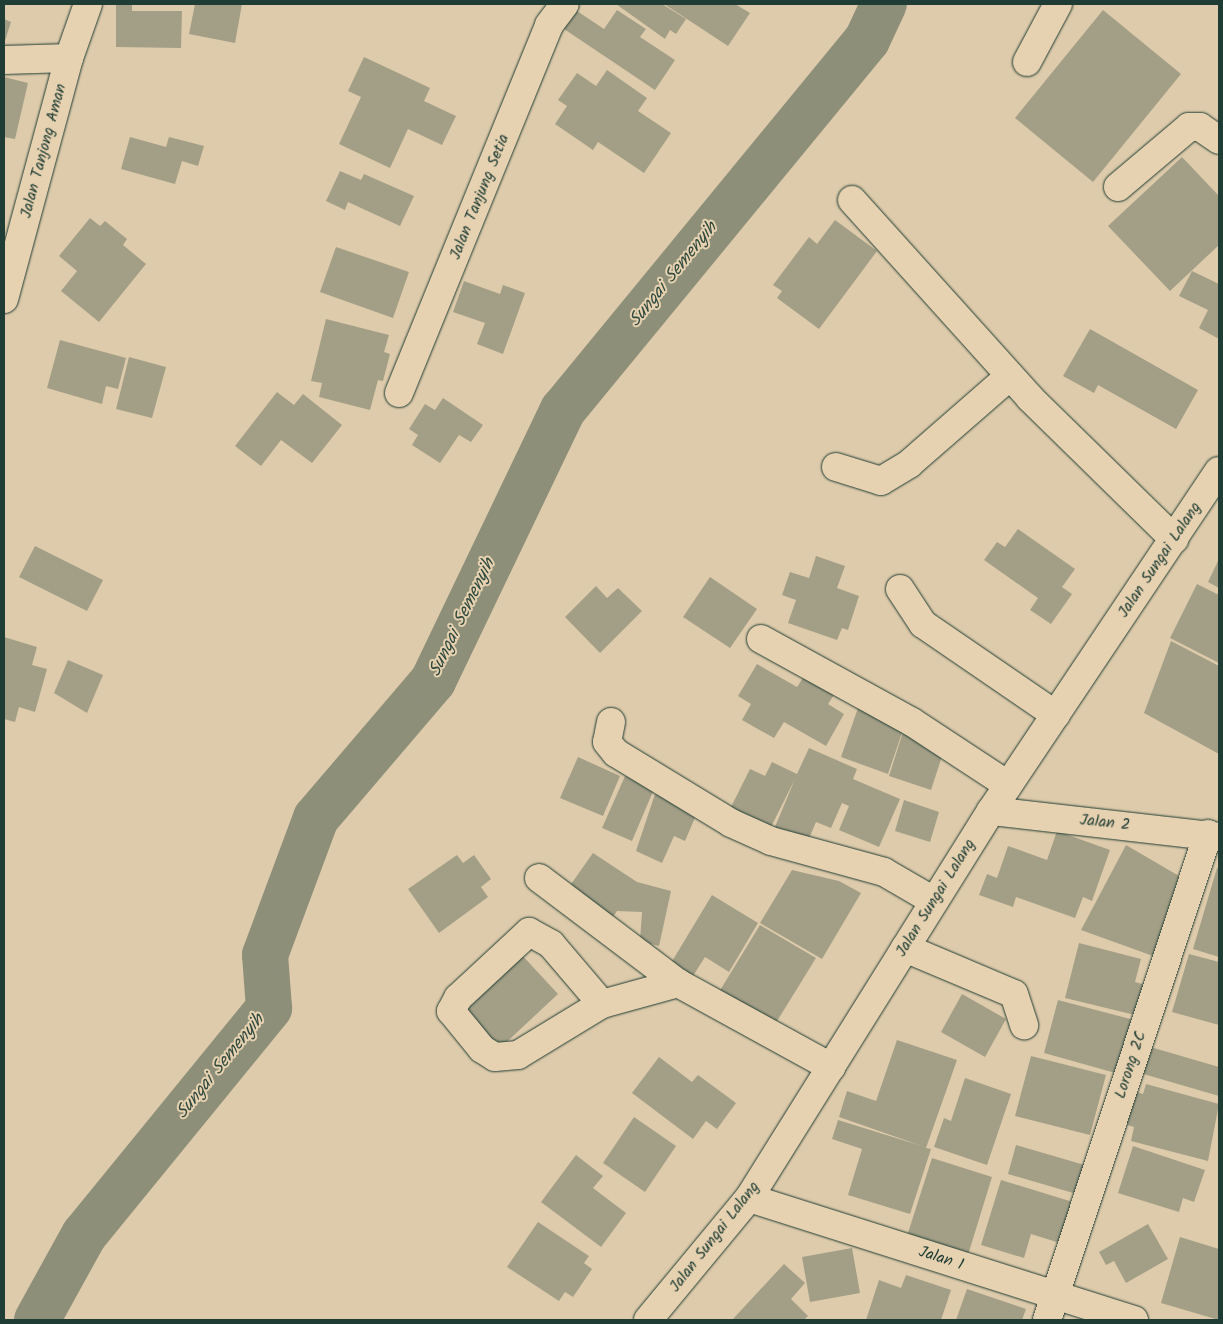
<!DOCTYPE html>
<html>
<head>
<meta charset="utf-8">
<style>
	body { margin:0 }
	#map { position:relative; width:1223px; height:1324px; overflow:hidden; background:#decbab; font-family:Kalam,sans-serif }
	div>[style] { position:absolute }
	[style*='--x'] { left:calc(var(--x)*1px); top:calc(var(--y)*1px); width:calc(var(--w)*1px); rotate:calc(var(--a)*1deg) }
	.river>* { height:46px; margin:-23px; padding:0 23px; transform-origin:23px; border-radius:23px; background:#8d8f79 }
	.building>* { inset:0; background:#a39f86 }
	.roads { filter:drop-shadow(0 0 1px #1f3d34) drop-shadow(0 0 1px #1f3d34) }
	.minor>* { height:28px; margin:-14px; padding:0 14px; transform-origin:14px; border-radius:14px; background:#e6d1b0 }
	span { translate:-50% -50%; white-space:nowrap; text-align:center; line-height:1.15; -webkit-text-stroke:4px #e6d1b0; paint-order:stroke }
	.street-label { font-size:16px; color:#1f3d34 }
	.water-label { font-size:18px; color:#30493e; font-style:italic }
	.frame { position:absolute; inset:0; border:5px solid #1f3d34; pointer-events:none }
</style>
</head>
<body>
<div id="map">
	<div class="river">
		<i style="--x:37;--y:1320;--w:97;--a:-61.1"></i>
		<i style="--x:84;--y:1235;--w:293;--a:-50.8"></i>
		<i style="--x:269;--y:1008;--w:53;--a:-94.3"></i>
		<i style="--x:265;--y:955;--w:146;--a:-69.6"></i>
		<i style="--x:316;--y:818;--w:180;--a:-49.5"></i>
		<i style="--x:433;--y:681;--w:301;--a:-64.4"></i>
		<i style="--x:563;--y:410;--w:479;--a:-50.6"></i>
		<i style="--x:867;--y:40;--w:40;--a:-65"></i>
	</div>
	<div class="building">
		<i style="clip-path:polygon(116px 4px,132px 4px,132px 11px,182px 11px,181px 48px,116px 47px)"></i>
		<i style="clip-path:polygon(195px 4px,242px 4px,235px 43px,189px 34px)"></i>
		<i style="clip-path:polygon(616px 4px,662px 4px,686px 19px,676px 34px,670px 30px,665px 39px)"></i>
		<i style="clip-path:polygon(664px 4px,735px 4px,750px 13px,728px 46px)"></i>
		<i style="clip-path:polygon(617px 10px,646px 29px,640px 37px,675px 60px,655px 90px,564px 29px,577px 11px,604px 29px)"></i>
		<i style="clip-path:polygon(1103px 10px,1181px 74px,1093px 182px,1015px 118px)"></i>
		<i style="clip-path:polygon(4px 19px,11px 22px,4px 44px)"></i>
		<i style="clip-path:polygon(364px 57px,430px 88px,424px 101px,456px 116px,442px 145px,408px 129px,390px 168px,339px 144px,361px 97px,348px 91px)"></i>
		<i style="clip-path:polygon(607px 70px,647px 98px,638px 111px,671px 133px,644px 173px,598px 142px,593px 150px,555px 124px,567px 106px,558px 100px,577px 73px,596px 86px)"></i>
		<i style="clip-path:polygon(4px 77px,28px 83px,15px 139px,4px 137px)"></i>
		<i style="clip-path:polygon(130px 137px,166px 147px,169px 137px,204px 146px,198px 166px,182px 161px,175px 184px,121px 169px)"></i>
		<i style="clip-path:polygon(1182px 157px,1219px 196px,1219px 245px,1170px 291px,1108px 226px)"></i>
		<i style="clip-path:polygon(340px 171px,361px 180px,364px 174px,414px 196px,400px 226px,348px 202px,345px 210px,326px 201px)"></i>
		<i style="clip-path:polygon(90px 218px,100px 226px,105px 221px,127px 239px,123px 245px,146px 264px,99px 322px,61px 291px,77px 271px,59px 256px)"></i>
		<i style="clip-path:polygon(835px 220px,877px 251px,819px 329px,777px 298px,782px 291px,773px 285px,809px 237px,817px 244px)"></i>
		<i style="clip-path:polygon(336px 247px,409px 272px,393px 318px,320px 292px)"></i>
		<i style="clip-path:polygon(1192px 271px,1219px 284px,1219px 339px,1199px 328px,1208px 310px,1179px 296px)"></i>
		<i style="clip-path:polygon(464px 281px,500px 294px,503px 285px,525px 293px,503px 354px,477px 344px,485px 323px,453px 312px)"></i>
		<i style="clip-path:polygon(326px 319px,389px 335px,384px 352px,390px 354px,383px 381px,378px 380px,370px 410px,319px 397px,322px 383px,311px 381px)"></i>
		<i style="clip-path:polygon(1090px 329px,1198px 390px,1176px 429px,1098px 385px,1094px 393px,1063px 376px)"></i>
		<i style="clip-path:polygon(60px 340px,126px 358px,118px 389px,106px 386px,102px 404px,47px 388px)"></i>
		<i style="clip-path:polygon(129px 357px,166px 367px,152px 418px,116px 409px)"></i>
		<i style="clip-path:polygon(277px 392px,294px 405px,303px 394px,342px 425px,312px 463px,281px 440px,261px 466px,235px 446px)"></i>
		<i style="clip-path:polygon(443px 398px,483px 425px,471px 442px,459px 435px,440px 463px,412px 445px,418px 435px,409px 429px,425px 404px,435px 410px)"></i>
		<i style="clip-path:polygon(1018px 529px,1075px 569px,1062px 587px,1072px 594px,1051px 624px,1030px 610px,1038px 598px,984px 560px,997px 542px,1005px 547px)"></i>
		<i style="clip-path:polygon(35px 546px,103px 580px,87px 611px,19px 577px)"></i>
		<i style="clip-path:polygon(816px 556px,845px 566px,837px 588px,859px 596px,848px 630px,842px 628px,837px 640px,788px 623px,796px 600px,782px 595px,790px 572px,809px 578px)"></i>
		<i style="clip-path:polygon(1219px 559px,1219px 588px,1208px 582px)"></i>
		<i style="clip-path:polygon(710px 577px,757px 609px,730px 648px,683px 617px)"></i>
		<i style="clip-path:polygon(1197px 584px,1219px 595px,1219px 663px,1170px 638px)"></i>
		<i style="clip-path:polygon(596px 586px,607px 598px,618px 588px,642px 611px,600px 653px,565px 617px)"></i>
		<i style="clip-path:polygon(4px 637px,37px 647px,32px 665px,47px 669px,35px 712px,19px 707px,15px 722px,4px 719px)"></i>
		<i style="clip-path:polygon(1171px 641px,1219px 666px,1219px 754px,1144px 713px)"></i>
		<i style="clip-path:polygon(68px 660px,103px 675px,87px 713px,54px 693px)"></i>
		<i style="clip-path:polygon(757px 664px,797px 687px,803px 678px,834px 695px,828px 704px,844px 714px,826px 746px,784px 722px,774px 738px,742px 720px,751px 704px,738px 696px)"></i>
		<i style="clip-path:polygon(858px 708px,905px 724px,888px 774px,841px 757px)"></i>
		<i style="clip-path:polygon(903px 732px,945px 747px,931px 790px,889px 776px)"></i>
		<i style="clip-path:polygon(809px 748px,857px 769px,853px 779px,900px 799px,879px 847px,839px 830px,849px 806px,842px 803px,831px 828px,816px 822px,805px 848px,772px 834px,795px 779px,764px 841px,724px 821px,750px 769px,765px 776px,772px 762px,797px 774px)"></i>
		<i style="clip-path:polygon(578px 757px,620px 776px,603px 816px,560px 798px)"></i>
		<i style="clip-path:polygon(625px 776px,654px 789px,632px 841px,602px 828px)"></i>
		<i style="clip-path:polygon(655px 794px,697px 813px,685px 841px,674px 836px,662px 863px,636px 851px)"></i>
		<i style="clip-path:polygon(904px 800px,939px 812px,930px 842px,895px 831px)"></i>
		<i style="clip-path:polygon(1057px 831px,1110px 850px,1092px 901px,1083px 897px,1075px 918px,1016px 897px,1013px 907px,979px 895px,987px 874px,997px 878px,1008px 846px,1047px 860px)"></i>
		<i style="clip-path:polygon(1126px 845px,1179px 876px,1153px 956px,1081px 930px)"></i>
		<i style="clip-path:polygon(593px 853px,637px 882px,671px 891px,659px 946px,640px 941px,642px 912px,617px 911px,608px 924px,564px 894px)"></i>
		<i style="clip-path:polygon(457px 855px,463px 863px,474px 855px,491px 879px,481px 887px,488px 897px,439px 933px,408px 889px)"></i>
		<i style="clip-path:polygon(1217px 868px,1219px 868px,1219px 957px,1193px 949px)"></i>
		<i style="clip-path:polygon(792px 870px,839px 881px,861px 893px,822px 959px,760px 923px)"></i>
		<i style="clip-path:polygon(712px 895px,758px 923px,729px 972px,705px 957px,693px 976px,671px 963px)"></i>
		<i style="clip-path:polygon(760px 925px,816px 958px,774px 1026px,719px 992px)"></i>
		<i style="clip-path:polygon(1079px 943px,1141px 959px,1135px 982px,1146px 985px,1139px 1016px,1065px 998px)"></i>
		<i style="clip-path:polygon(520px 953px,558px 994px,497px 1051px,459px 1010px)"></i>
		<i style="clip-path:polygon(1189px 954px,1219px 962px,1219px 1025px,1172px 1012px)"></i>
		<i style="clip-path:polygon(962px 994px,1006px 1019px,985px 1057px,941px 1032px)"></i>
		<i style="clip-path:polygon(1058px 1000px,1134px 1020px,1119px 1074px,1044px 1053px)"></i>
		<i style="clip-path:polygon(897px 1040px,957px 1060px,926px 1148px,931px 1149px,910px 1214px,848px 1195px,862px 1149px,832px 1139px,838px 1120px,922px 1146px,839px 1117px,847px 1091px,876px 1101px)"></i>
		<i style="clip-path:polygon(1147px 1046px,1219px 1067px,1219px 1096px,1140px 1073px)"></i>
		<i style="clip-path:polygon(1031px 1056px,1106px 1075px,1090px 1135px,1015px 1116px)"></i>
		<i style="clip-path:polygon(659px 1057px,692px 1082px,698px 1075px,736px 1103px,717px 1129px,706px 1121px,693px 1139px,632px 1093px)"></i>
		<i style="clip-path:polygon(965px 1078px,1011px 1094px,987px 1165px,934px 1147px,944px 1118px,951px 1121px)"></i>
		<i style="clip-path:polygon(1146px 1084px,1219px 1104px,1208px 1161px,1131px 1141px,1134px 1127px,1124px 1124px,1133px 1091px,1143px 1094px)"></i>
		<i style="clip-path:polygon(634px 1117px,676px 1146px,645px 1192px,603px 1163px)"></i>
		<i style="clip-path:polygon(1016px 1145px,1088px 1166px,1080px 1195px,1008px 1174px)"></i>
		<i style="clip-path:polygon(1133px 1146px,1205px 1170px,1194px 1202px,1183px 1198px,1179px 1212px,1118px 1193px)"></i>
		<i style="clip-path:polygon(576px 1155px,603px 1176px,593px 1188px,626px 1213px,601px 1247px,541px 1202px)"></i>
		<i style="clip-path:polygon(932px 1158px,992px 1177px,968px 1255px,907px 1236px)"></i>
		<i style="clip-path:polygon(1001px 1180px,1076px 1203px,1063px 1244px,1031px 1234px,1024px 1258px,981px 1245px)"></i>
		<i style="clip-path:polygon(538px 1222px,589px 1256px,584px 1263px,592px 1269px,573px 1297px,565px 1292px,559px 1301px,507px 1267px)"></i>
		<i style="clip-path:polygon(1148px 1224px,1168px 1259px,1126px 1283px,1114px 1261px,1106px 1265px,1099px 1252px)"></i>
		<i style="clip-path:polygon(1180px 1237px,1219px 1249px,1219px 1320px,1161px 1303px)"></i>
		<i style="clip-path:polygon(852px 1248px,860px 1293px,810px 1302px,802px 1257px)"></i>
		<i style="clip-path:polygon(784px 1264px,805px 1283px,791px 1299px,808px 1316px,804px 1320px,732px 1320px)"></i>
		<i style="clip-path:polygon(906px 1275px,951px 1290px,941px 1320px,866px 1320px,879px 1280px,901px 1288px)"></i>
		<i style="clip-path:polygon(967px 1289px,1026px 1309px,1022px 1320px,956px 1320px)"></i>
	</div>
	<div class="roads">
		<div class="minor">
			<i style="--x:4;--y:60;--w:65;--a:-1.8"></i>
			<i style="--x:1027;--y:62;--w:66;--a:-61.9"></i>
			<i style="--x:1118;--y:187;--w:93;--a:-40.2"></i>
			<i style="--x:1189;--y:127;--w:11;--a:0"></i>
			<i style="--x:1200;--y:127;--w:23;--a:34"></i>
			<i style="--x:852;--y:200;--w:266;--a:48"></i>
			<i style="--x:1030;--y:398;--w:202;--a:44.4"></i>
			<i style="--x:4;--y:299;--w:250;--a:-74.9"></i>
			<i style="--x:69;--y:58;--w:57;--a:-70.6"></i>
			<i style="--x:399;--y:393;--w:397;--a:-67.8"></i>
			<i style="--x:549;--y:25;--w:26;--a:-53"></i>
			<i style="--x:836;--y:467;--w:47;--a:17.3"></i>
			<i style="--x:881;--y:481;--w:33;--a:-31"></i>
			<i style="--x:909;--y:464;--w:134;--a:-41.1"></i>
			<i style="--x:900;--y:589;--w:42;--a:56.7"></i>
			<i style="--x:923;--y:624;--w:161;--a:34.4"></i>
			<i style="--x:761;--y:639;--w:172;--a:28.8"></i>
			<i style="--x:912;--y:722;--w:115;--a:33.3"></i>
			<i style="--x:611;--y:722;--w:20;--a:101"></i>
			<i style="--x:607;--y:742;--w:14;--a:51"></i>
			<i style="--x:616;--y:753;--w:135;--a:31.3"></i>
			<i style="--x:731;--y:823;--w:44;--a:24.2"></i>
			<i style="--x:771;--y:841;--w:117;--a:15.3"></i>
			<i style="--x:884;--y:872;--w:58;--a:30.1"></i>
			<i style="--x:991;--y:811;--w:229;--a:6.5"></i>
			<i style="--x:539;--y:878;--w:174;--a:37.1"></i>
			<i style="--x:678;--y:983;--w:175;--a:28.8"></i>
			<i style="--x:905;--y:948;--w:118;--a:22.9"></i>
			<i style="--x:1014;--y:994;--w:33;--a:72"></i>
			<i style="--x:602;--y:1004;--w:79;--a:-130.4"></i>
			<i style="--x:551;--y:944;--w:25;--a:-151"></i>
			<i style="--x:529;--y:932;--w:97;--a:137.1"></i>
			<i style="--x:458;--y:998;--w:15;--a:118"></i>
			<i style="--x:451;--y:1011;--w:49;--a:50.8"></i>
			<i style="--x:482;--y:1049;--w:15;--a:32"></i>
			<i style="--x:495;--y:1057;--w:23;--a:-5"></i>
			<i style="--x:518;--y:1055;--w:98;--a:-31.3"></i>
			<i style="--x:602;--y:1004;--w:79;--a:-15.4"></i>
			<i style="--x:749;--y:1198;--w:404;--a:17.6"></i>
			<i style="--x:648;--y:1320;--w:158;--a:-50.4"></i>
			<i style="--x:749;--y:1198;--w:456;--a:-58"></i>
			<i style="--x:991;--y:811;--w:409;--a:-56.2"></i>
			<i style="--x:1047;--y:1320;--w:512;--a:-71.67"></i>
		</div>
	</div>
	<div class="street-label">
		<span style="left:44px;top:151px;rotate:-75deg">Jalan Tanjong Aman</span>
		<span style="left:480px;top:197px;rotate:-68deg">Jalan Tanjung Setia</span>
		<span style="left:1160px;top:560px;rotate:-56deg">Jalan Sungai Lalang</span>
		<span style="left:1105px;top:823px;rotate:6deg">Jalan 2</span>
		<span style="left:936px;top:898px;rotate:-58deg">Jalan Sungai Lalang</span>
		<span style="left:1131px;top:1065px;rotate:-72deg">Lorong 2C</span>
		<span style="left:715px;top:1237px;rotate:-52deg">Jalan Sungai Lalang</span>
		<span style="left:941px;top:1259px;rotate:18deg">Jalan 1</span>
	</div>
	<div class="water-label">
		<span style="left:674px;top:275px;rotate:-51deg">Sungai Semenyih</span>
		<span style="left:463px;top:618px;rotate:-64deg">Sungai Semenyih</span>
		<span style="left:221px;top:1067px;rotate:-51deg">Sungai Semenyih</span>
	</div>
	<div class="frame"></div>
</div>
</body>
</html>
